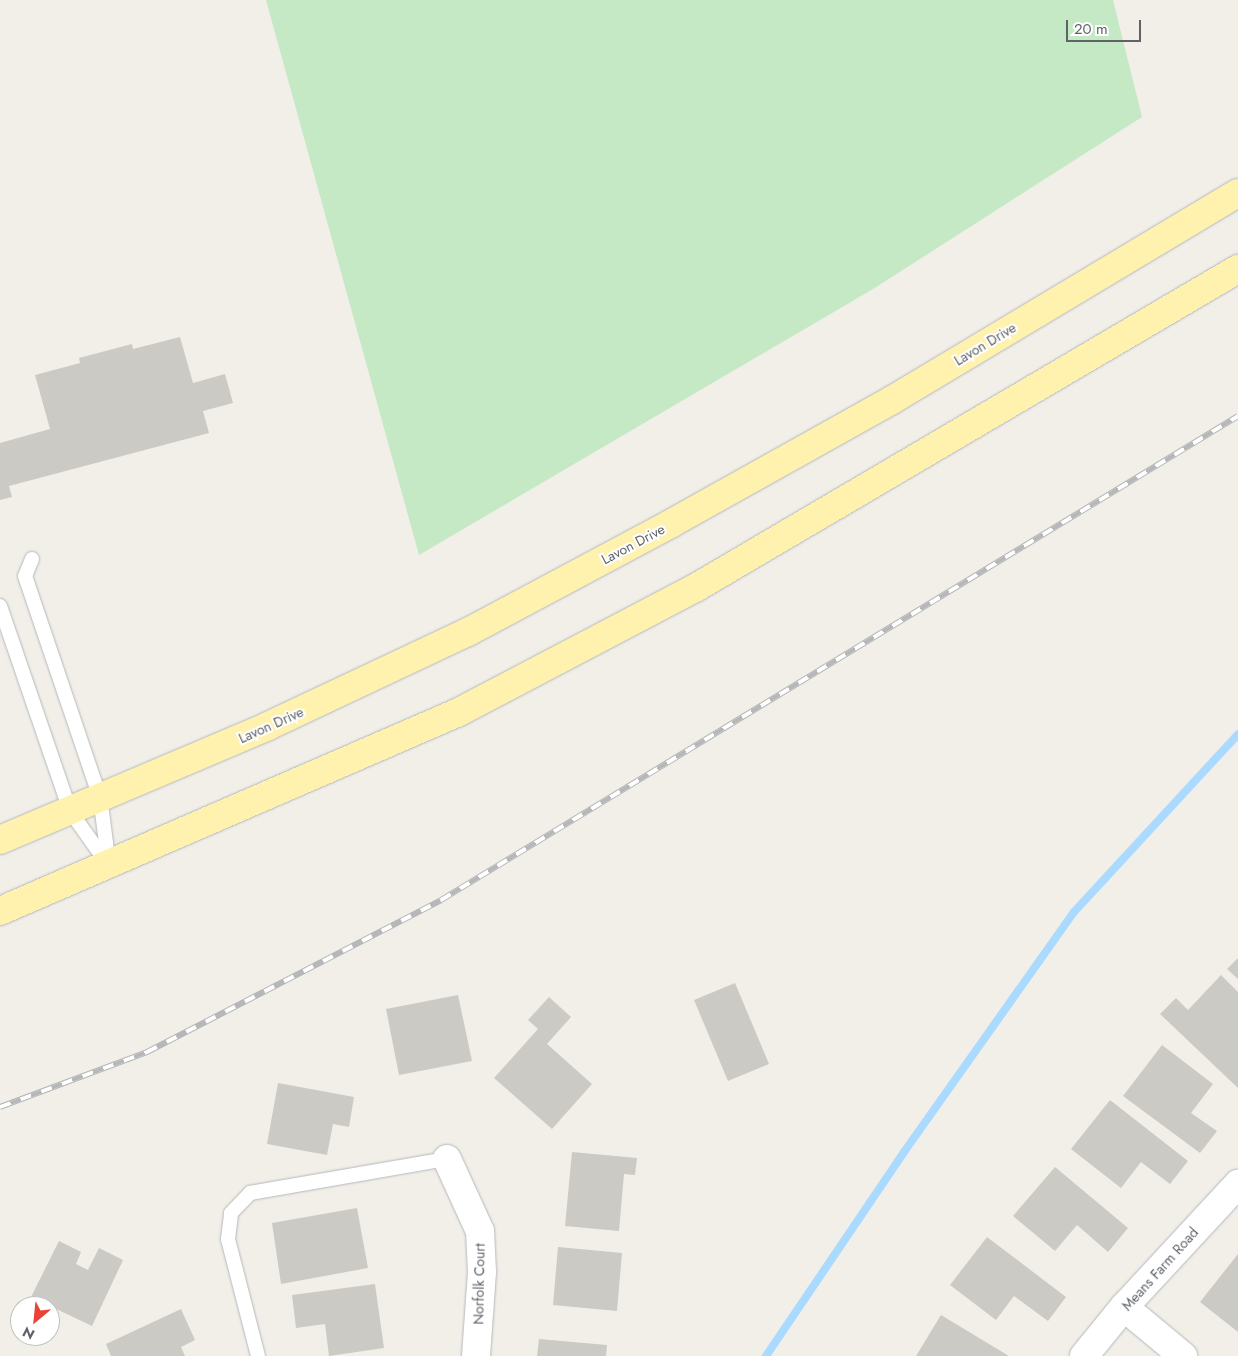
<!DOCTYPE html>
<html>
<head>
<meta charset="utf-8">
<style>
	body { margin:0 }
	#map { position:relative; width:1238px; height:1356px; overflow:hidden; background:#f1efe8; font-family:Jost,sans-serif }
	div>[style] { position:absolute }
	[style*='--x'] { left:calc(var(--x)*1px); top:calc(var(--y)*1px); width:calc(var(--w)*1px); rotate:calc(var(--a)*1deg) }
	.green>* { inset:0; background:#c5e8c5 }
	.stream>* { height:8px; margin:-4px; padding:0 4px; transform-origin:4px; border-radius:4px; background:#aadaff }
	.building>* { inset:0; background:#cccac5 }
	.roads { filter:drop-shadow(0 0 1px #b5b8bc) drop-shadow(0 0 1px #b5b8bc) }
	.lane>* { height:14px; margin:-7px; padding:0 7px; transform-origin:7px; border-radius:7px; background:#fff }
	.street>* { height:28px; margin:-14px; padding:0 14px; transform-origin:14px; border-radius:14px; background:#fff }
	.primary>* { height:28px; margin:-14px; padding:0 14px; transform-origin:14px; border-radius:14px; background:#fff2af }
	.rail>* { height:5.5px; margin-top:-2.75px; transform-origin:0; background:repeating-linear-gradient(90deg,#fff 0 11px,#b6b7b8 0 22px); box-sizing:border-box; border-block:1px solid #b6b7b8 }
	span { translate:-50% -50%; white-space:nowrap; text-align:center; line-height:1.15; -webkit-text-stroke:4px #fff; paint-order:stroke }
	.street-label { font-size:14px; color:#5f6368 }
	.north { position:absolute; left:10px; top:1296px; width:50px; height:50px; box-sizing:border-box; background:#fff; border:1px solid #bfc1c3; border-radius:50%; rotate:208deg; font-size:14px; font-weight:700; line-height:20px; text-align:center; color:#5f6368 }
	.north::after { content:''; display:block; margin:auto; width:18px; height:22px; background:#ea4335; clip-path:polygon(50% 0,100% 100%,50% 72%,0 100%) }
	.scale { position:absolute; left:1066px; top:20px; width:75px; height:22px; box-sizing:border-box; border:2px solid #5f6368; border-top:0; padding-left:6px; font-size:15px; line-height:18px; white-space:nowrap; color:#5f6368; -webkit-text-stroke:4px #fff; paint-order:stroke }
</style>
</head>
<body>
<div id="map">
	<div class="green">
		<i style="clip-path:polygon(266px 0,1113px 0,1142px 117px,873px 289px,419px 555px)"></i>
	</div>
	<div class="stream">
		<i style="--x:766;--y:1356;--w:246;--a:-55.9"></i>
		<i style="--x:904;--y:1152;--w:294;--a:-54.7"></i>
		<i style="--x:1074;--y:912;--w:242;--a:-47.3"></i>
	</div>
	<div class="building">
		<i style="clip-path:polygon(180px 337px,193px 383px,225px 374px,233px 403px,203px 411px,209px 433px,9px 486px,12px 497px,0 500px,0 443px,50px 429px,35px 375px,80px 363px,79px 358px,132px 344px,133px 349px)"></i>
		<i style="clip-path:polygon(1238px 958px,1238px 979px,1227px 969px)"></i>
		<i style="clip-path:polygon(1221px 975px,1238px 992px,1238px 1088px,1160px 1014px,1176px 998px,1188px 1010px)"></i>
		<i style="clip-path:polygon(735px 983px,769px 1064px,728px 1081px,694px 1000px)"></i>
		<i style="clip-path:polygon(458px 995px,472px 1061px,399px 1075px,386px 1009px)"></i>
		<i style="clip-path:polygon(549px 997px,571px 1017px,547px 1044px,592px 1084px,552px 1129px,494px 1078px,538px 1029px,528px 1020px)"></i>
		<i style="clip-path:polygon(1162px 1045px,1213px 1084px,1191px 1113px,1217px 1131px,1200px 1153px,1123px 1096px)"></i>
		<i style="clip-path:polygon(278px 1083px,354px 1097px,349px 1127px,333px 1124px,327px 1155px,267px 1144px)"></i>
		<i style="clip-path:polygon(1110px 1100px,1188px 1161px,1170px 1184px,1141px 1162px,1121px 1188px,1071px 1149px)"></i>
		<i style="clip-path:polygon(572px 1152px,637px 1158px,635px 1175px,624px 1174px,619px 1231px,565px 1226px)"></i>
		<i style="clip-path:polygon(1055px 1167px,1128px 1228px,1108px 1252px,1077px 1225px,1055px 1251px,1013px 1216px)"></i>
		<i style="clip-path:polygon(357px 1208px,368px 1268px,281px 1284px,272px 1223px)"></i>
		<i style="clip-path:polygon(987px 1237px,1066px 1297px,1048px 1321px,1014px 1296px,996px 1320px,950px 1285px)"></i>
		<i style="clip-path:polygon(59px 1241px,81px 1252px,76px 1264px,88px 1270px,99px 1248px,123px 1260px,92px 1326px,31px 1297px)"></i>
		<i style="clip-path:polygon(558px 1247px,622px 1253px,617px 1311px,553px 1305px)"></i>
		<i style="clip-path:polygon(1238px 1254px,1238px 1332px,1200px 1302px)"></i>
		<i style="clip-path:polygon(375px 1284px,384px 1348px,329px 1356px,325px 1324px,296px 1328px,292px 1295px)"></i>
		<i style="clip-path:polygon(181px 1309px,195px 1340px,181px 1347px,185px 1356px,111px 1356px,106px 1344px)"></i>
		<i style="clip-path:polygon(941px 1315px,1009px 1356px,916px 1356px)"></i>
		<i style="clip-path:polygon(539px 1339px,607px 1345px,606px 1356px,537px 1356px)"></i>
	</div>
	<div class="roads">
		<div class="lane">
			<i style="--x:32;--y:559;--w:18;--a:112"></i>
			<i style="--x:25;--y:576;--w:233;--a:71.3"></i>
			<i style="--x:100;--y:797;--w:69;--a:82.5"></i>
			<i style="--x:0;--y:606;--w:217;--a:71.1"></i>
			<i style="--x:70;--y:811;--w:64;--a:54.6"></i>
			<i style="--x:258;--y:1356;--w:121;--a:-104.4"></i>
			<i style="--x:228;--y:1239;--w:26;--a:-83"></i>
			<i style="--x:231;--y:1213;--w:28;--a:-46"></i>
			<i style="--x:250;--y:1193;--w:200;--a:-9.8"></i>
		</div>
		<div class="street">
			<i style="--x:447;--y:1159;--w:79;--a:65.4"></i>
			<i style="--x:480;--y:1231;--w:41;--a:87.2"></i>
			<i style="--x:482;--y:1272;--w:84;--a:94.1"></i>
			<i style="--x:1124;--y:1307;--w:77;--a:39.7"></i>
			<i style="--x:1084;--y:1356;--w:63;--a:-50.8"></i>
			<i style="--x:1124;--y:1307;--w:168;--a:-47.2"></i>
		</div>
		<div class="primary">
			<i style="--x:0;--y:840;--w:291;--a:-23"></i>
			<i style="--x:268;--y:726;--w:221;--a:-25.2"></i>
			<i style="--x:468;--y:632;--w:231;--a:-28.1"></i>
			<i style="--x:672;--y:523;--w:252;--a:-29.2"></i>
			<i style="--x:892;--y:400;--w:403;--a:-30.9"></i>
			<i style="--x:0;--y:911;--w:500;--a:-23.44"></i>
			<i style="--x:459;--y:712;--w:269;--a:-27.7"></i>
			<i style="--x:697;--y:587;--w:628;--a:-30.45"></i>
		</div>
	</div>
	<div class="rail">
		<i style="--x:0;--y:1107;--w:157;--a:-20.5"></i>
		<i style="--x:147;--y:1052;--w:331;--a:-27.3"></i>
		<i style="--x:441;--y:900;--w:932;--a:-31.27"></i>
	</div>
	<div class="street-label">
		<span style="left:985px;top:344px;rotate:-31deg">Lavon Drive</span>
		<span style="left:633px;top:544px;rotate:-28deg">Lavon Drive</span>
		<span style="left:271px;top:725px;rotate:-24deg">Lavon Drive</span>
		<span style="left:1160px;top:1269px;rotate:-48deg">Means Farm Road</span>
		<span style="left:479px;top:1284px;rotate:-89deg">Norfolk Court</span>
	</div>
	<div class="north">N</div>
	<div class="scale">20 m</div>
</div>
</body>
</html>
